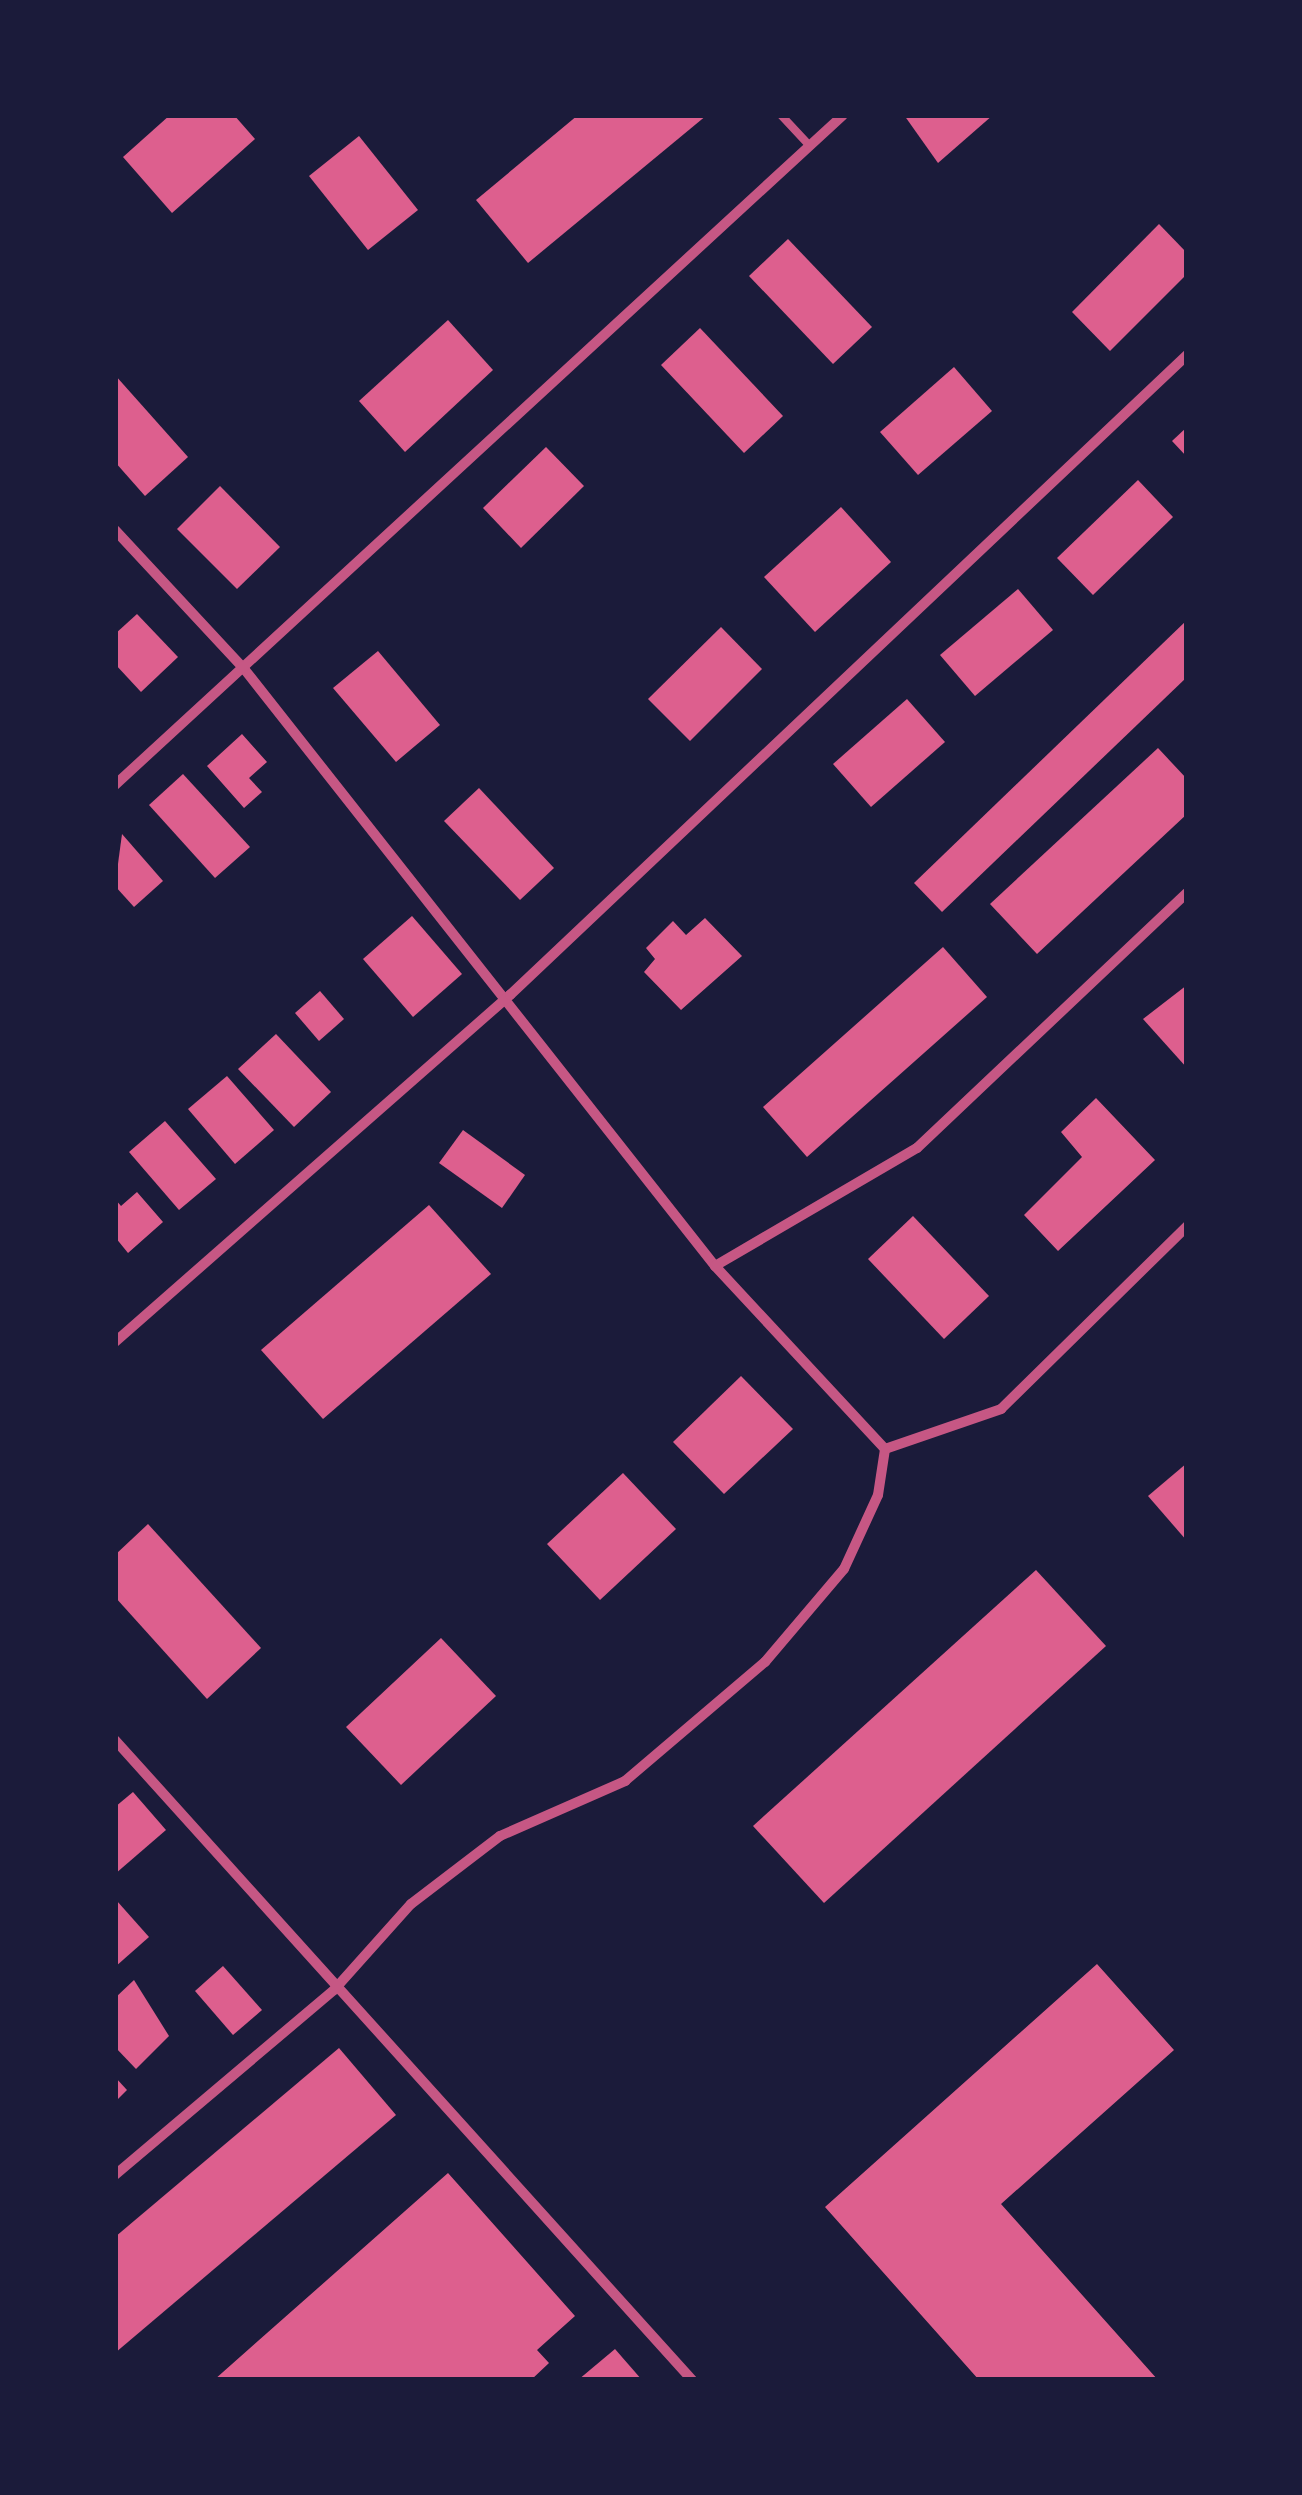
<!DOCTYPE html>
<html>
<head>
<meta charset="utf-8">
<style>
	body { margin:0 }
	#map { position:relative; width:1302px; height:2495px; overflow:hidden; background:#1b1b3a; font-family:"Open Sans",sans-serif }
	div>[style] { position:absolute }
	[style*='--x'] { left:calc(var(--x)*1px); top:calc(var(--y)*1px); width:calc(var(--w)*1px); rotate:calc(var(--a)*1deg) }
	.building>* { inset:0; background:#dd5f8e }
	.service>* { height:8px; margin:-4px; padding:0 4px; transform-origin:4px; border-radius:4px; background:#c65784 }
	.minor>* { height:10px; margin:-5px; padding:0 5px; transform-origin:5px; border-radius:5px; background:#c65784 }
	span { translate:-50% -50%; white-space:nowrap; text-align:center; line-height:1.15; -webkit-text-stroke:8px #1b1b3a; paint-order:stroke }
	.frame { position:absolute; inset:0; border:118px solid #1b1b3a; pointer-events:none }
</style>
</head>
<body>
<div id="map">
	<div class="building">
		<i style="clip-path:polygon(170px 115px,234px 115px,255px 139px,172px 213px,123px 157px)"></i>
		<i style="clip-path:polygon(578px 115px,707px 115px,528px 263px,476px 200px)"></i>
		<i style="clip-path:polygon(904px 115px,993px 115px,938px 163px)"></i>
		<i style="clip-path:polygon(359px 136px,418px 210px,368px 250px,309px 176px)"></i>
		<i style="clip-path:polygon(1159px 224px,1187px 253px,1187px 274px,1110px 351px,1072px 312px)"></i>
		<i style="clip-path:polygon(788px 239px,872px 327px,833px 364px,749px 276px)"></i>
		<i style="clip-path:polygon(448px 320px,493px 370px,405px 452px,359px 401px)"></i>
		<i style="clip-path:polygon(700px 328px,783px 416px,744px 453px,661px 365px)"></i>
		<i style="clip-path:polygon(954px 367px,992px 411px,918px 475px,880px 432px)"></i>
		<i style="clip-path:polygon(115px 375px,188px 457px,145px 496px,115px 462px)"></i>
		<i style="clip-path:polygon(1187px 427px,1187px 457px,1172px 441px)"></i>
		<i style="clip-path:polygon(546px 447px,584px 486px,521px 548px,483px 508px)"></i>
		<i style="clip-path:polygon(1138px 480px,1173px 517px,1093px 595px,1057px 558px)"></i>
		<i style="clip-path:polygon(220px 486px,280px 547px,237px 589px,177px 529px)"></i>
		<i style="clip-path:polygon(841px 507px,891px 562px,815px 632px,764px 577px)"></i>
		<i style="clip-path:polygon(1018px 589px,1053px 630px,975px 696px,940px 655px)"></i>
		<i style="clip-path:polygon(137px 614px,178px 657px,141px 692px,115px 664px,115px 634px)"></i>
		<i style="clip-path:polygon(1187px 620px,1187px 677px,942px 912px,914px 883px)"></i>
		<i style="clip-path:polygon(721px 627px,762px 669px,690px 741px,648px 699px)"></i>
		<i style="clip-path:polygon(378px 651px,440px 725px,396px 762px,333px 688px)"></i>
		<i style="clip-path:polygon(907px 699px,945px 742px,871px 807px,833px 764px)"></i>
		<i style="clip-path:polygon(242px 734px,267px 762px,249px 778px,262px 792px,244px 808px,207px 766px)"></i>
		<i style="clip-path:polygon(1158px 748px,1187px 779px,1187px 814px,1037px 954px,990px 904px)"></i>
		<i style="clip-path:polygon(183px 774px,250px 847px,215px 878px,149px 805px)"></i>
		<i style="clip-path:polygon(479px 788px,554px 868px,520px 900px,444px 821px)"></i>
		<i style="clip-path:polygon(122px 834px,163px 881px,134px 907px,115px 886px)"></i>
		<i style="clip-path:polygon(412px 916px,462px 974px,413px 1017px,363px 959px)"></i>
		<i style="clip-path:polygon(705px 918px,742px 956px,681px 1010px,644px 972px,655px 959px,646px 948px,673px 921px,686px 935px)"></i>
		<i style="clip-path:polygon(943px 947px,987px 997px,807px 1157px,763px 1107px)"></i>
		<i style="clip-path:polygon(1187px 985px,1187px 1068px,1143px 1019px)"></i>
		<i style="clip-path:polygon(320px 991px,344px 1019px,319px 1041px,295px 1013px)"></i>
		<i style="clip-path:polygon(276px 1034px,331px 1092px,294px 1127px,238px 1069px)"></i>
		<i style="clip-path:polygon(227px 1076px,274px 1130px,235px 1164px,188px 1109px)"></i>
		<i style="clip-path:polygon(1096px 1098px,1155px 1160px,1058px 1251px,1024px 1215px,1082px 1157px,1061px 1132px)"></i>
		<i style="clip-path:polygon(165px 1121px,216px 1179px,179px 1210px,129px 1152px)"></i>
		<i style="clip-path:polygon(463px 1130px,525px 1175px,502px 1208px,439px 1163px)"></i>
		<i style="clip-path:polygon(137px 1192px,163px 1222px,128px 1253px,115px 1237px,115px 1199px,121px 1206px)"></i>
		<i style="clip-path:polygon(429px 1205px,491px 1274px,323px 1419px,261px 1350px)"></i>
		<i style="clip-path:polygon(913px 1216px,989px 1296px,944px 1339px,868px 1259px)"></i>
		<i style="clip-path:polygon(741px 1376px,793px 1429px,724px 1494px,673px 1442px)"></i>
		<i style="clip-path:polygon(1187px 1463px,1187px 1541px,1148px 1496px)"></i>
		<i style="clip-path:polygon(623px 1473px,676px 1529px,600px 1600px,547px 1544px)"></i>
		<i style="clip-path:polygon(148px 1524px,261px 1648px,207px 1699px,115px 1597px,115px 1555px)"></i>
		<i style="clip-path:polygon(1036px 1570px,1106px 1646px,824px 1903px,753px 1826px)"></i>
		<i style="clip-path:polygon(441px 1638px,496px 1696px,401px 1785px,346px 1727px)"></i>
		<i style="clip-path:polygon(133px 1792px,166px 1830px,115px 1874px,115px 1807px)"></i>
		<i style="clip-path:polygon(117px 1901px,149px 1937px,115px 1967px,115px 1903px)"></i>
		<i style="clip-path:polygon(1097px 1964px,1174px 2050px,1001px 2204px,1158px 2380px,979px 2380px,825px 2207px)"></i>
		<i style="clip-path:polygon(223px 1966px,262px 2010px,233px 2035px,195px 1991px)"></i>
		<i style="clip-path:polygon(134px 1980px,169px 2036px,136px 2069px,115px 2047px,115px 1998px)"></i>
		<i style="clip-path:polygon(339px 2048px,396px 2115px,115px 2353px,115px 2237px)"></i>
		<i style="clip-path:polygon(115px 2077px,127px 2090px,115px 2102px)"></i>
		<i style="clip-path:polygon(448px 2173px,575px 2316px,537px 2350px,549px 2363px,531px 2380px,214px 2380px)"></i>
		<i style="clip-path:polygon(615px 2349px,642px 2380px,578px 2380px)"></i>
	</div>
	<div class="service">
		<i style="--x:781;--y:115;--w:42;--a:46.9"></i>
	</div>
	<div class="minor">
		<i style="--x:115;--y:530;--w:191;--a:47.1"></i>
		<i style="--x:245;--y:670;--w:759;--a:51.74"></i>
		<i style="--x:715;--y:1266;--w:250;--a:47.1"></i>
		<i style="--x:115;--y:785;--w:989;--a:-42.62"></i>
		<i style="--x:715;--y:1266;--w:234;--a:-30.3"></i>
		<i style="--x:917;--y:1148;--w:371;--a:-43.4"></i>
		<i style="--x:115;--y:1342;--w:526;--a:-41.3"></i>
		<i style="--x:510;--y:995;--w:932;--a:-43.39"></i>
		<i style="--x:885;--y:1449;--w:123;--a:-19"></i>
		<i style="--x:1001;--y:1409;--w:261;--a:-44.5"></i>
		<i style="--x:115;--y:1740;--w:862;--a:47.96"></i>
		<i style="--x:115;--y:2175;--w:287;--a:-40.2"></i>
		<i style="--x:334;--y:1990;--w:115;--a:-48.2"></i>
		<i style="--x:411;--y:1904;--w:112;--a:-37.4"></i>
		<i style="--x:500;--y:1836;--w:137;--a:-23.7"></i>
		<i style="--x:625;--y:1781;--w:184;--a:-40.4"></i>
		<i style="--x:765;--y:1662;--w:122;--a:-49.7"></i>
		<i style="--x:844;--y:1569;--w:81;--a:-65.3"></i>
		<i style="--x:878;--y:1495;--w:47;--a:-81.3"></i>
	</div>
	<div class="frame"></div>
</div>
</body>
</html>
